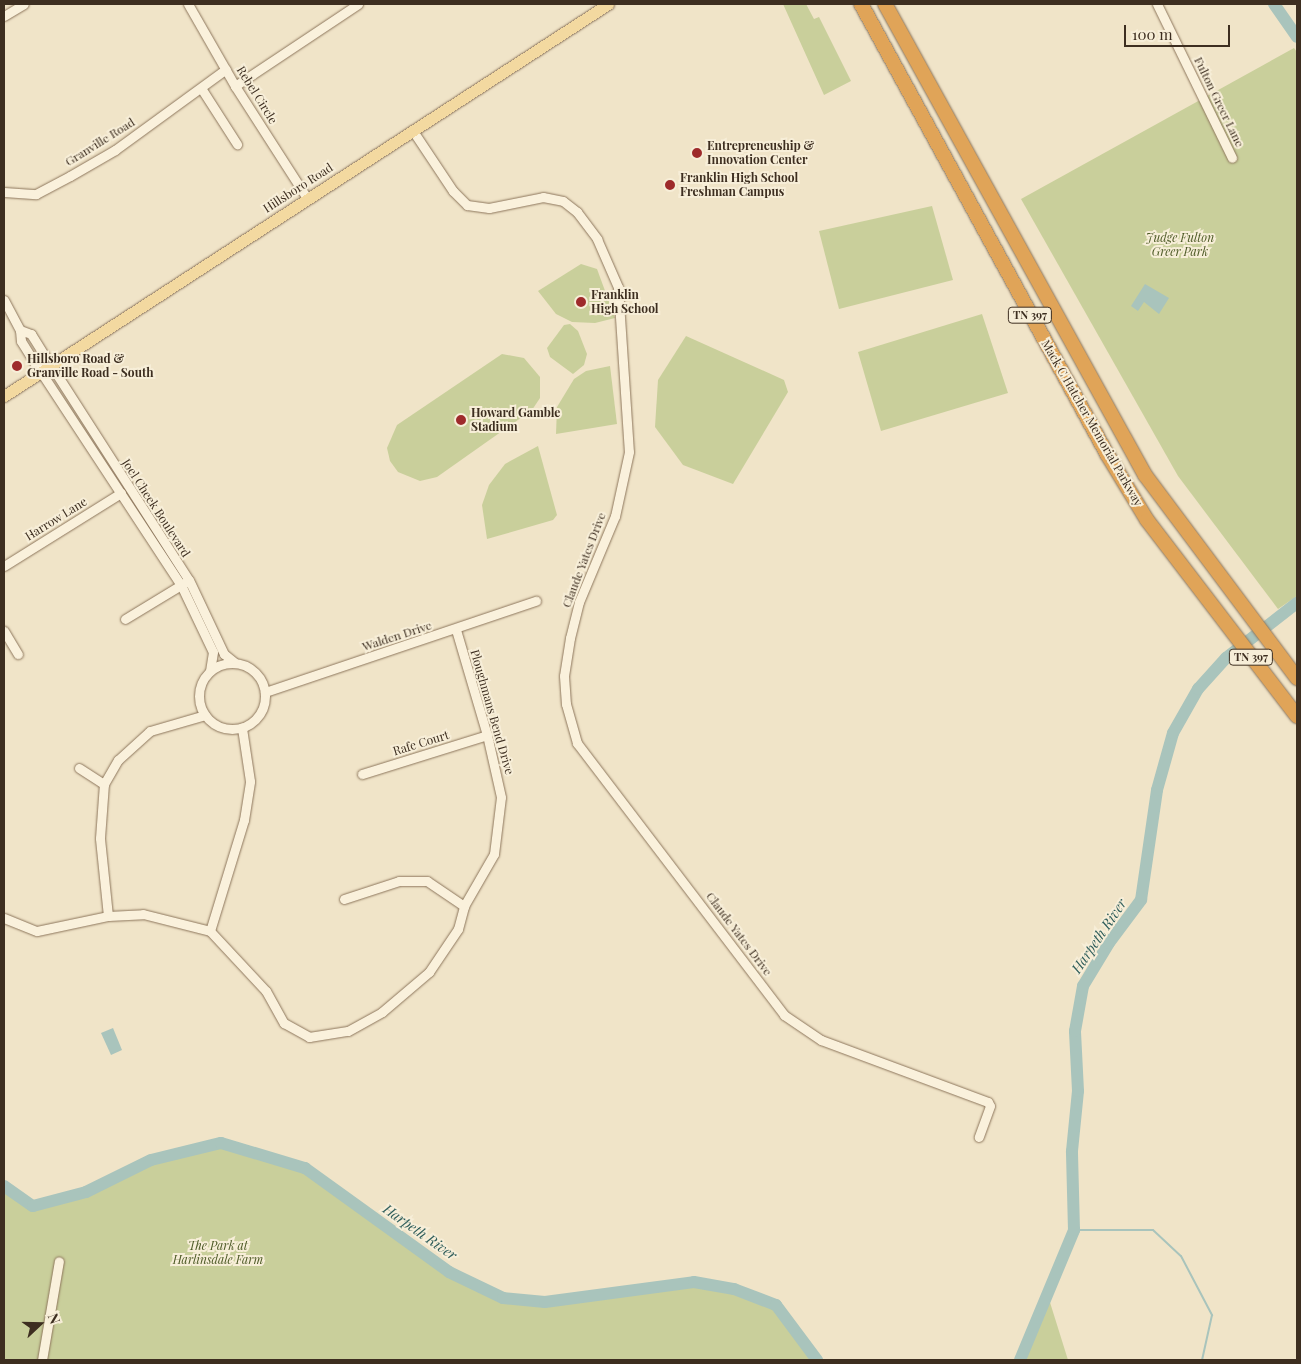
<!DOCTYPE html>
<html>
<head>
<meta charset="utf-8">
<style>
	body { margin:0 }
	#map { position:relative; width:1301px; height:1364px; overflow:hidden; background:#f0e4c8; font-family:"Playfair Display",serif }
	div>[style] { position:absolute }
	[style*='--x'] { left:calc(var(--x)*1px); top:calc(var(--y)*1px); width:calc(var(--w)*1px); rotate:calc(var(--a)*1deg) }
	.green>* { inset:0; background:#c9cf9b }
	.water>* { inset:0; background:#a9c4bc }
	.stream>* { height:2px; margin:-1px; padding:0 1px; transform-origin:1px; border-radius:1px; background:#a9c4bc }
	.river>* { height:12px; margin:-6px; padding:0 6px; transform-origin:6px; border-radius:6px; background:#a9c4bc }
	.roads { filter:drop-shadow(0 0 1px #8d765c) drop-shadow(0 0 1px #8d765c) }
	.minor>* { height:9px; margin:-4.5px; padding:0 4.5px; transform-origin:4.5px; border-radius:4.5px; background:#faf1dc }
	.minor>.ring { margin:-4.5px; padding:0; box-sizing:content-box; background:none; border:9px solid #faf1dc; border-radius:50% }
	.major>* { height:11px; margin:-5.5px; padding:0 5.5px; transform-origin:5.5px; border-radius:5.5px; background:#f3d9a0 }
	.highway>* { height:14px; margin:-7px; padding:0 7px; transform-origin:7px; border-radius:7px; background:#e0a458 }
	.dots>* { width:14px; height:14px; translate:-50% -50%; box-sizing:border-box; border:2px solid #f7eed8; border-radius:50% }
	span { translate:-50% -50%; white-space:nowrap; text-align:center; line-height:1.15; -webkit-text-stroke:4px #f7eed8; paint-order:stroke }
	.shield-label span { padding:1px 4px; background:#f7eed8; border:1px solid; border-radius:4px; -webkit-text-stroke-width:0 }
	.shield-label { font-size:11px; color:#3d2e20; font-weight:700 }
	.street-label { font-size:12px; color:#3d2e20 }
	.poi-label { font-size:12px; color:#3d2e20; font-weight:700 }
	.left { translate:0 -50%; text-align:left }
	.park-label { font-size:12px; color:#4d5a26; font-style:italic }
	.water-label { font-size:14px; color:#2f5d5a; font-style:italic }
	.frame { position:absolute; inset:0; border:5px solid #3d2e20; pointer-events:none }
	.north { position:absolute; left:15px; top:1299px; width:50px; height:50px; -webkit-text-stroke:4px #f7eed8; paint-order:stroke; rotate:69deg; font-size:14px; font-weight:700; line-height:20px; text-align:center; color:#3d2e20 }
	.north::after { content:''; display:block; margin:auto; width:18px; height:22px; background:#3d2e20; clip-path:polygon(50% 0,100% 100%,50% 72%,0 100%) }
	.scale { position:absolute; left:1124px; top:25px; width:106px; height:22px; box-sizing:border-box; border:2px solid #3d2e20; border-top:0; padding-left:6px; font-size:15px; line-height:18px; white-space:nowrap; color:#3d2e20; -webkit-text-stroke:4px #f7eed8; paint-order:stroke }
</style>
</head>
<body>
<div id="map">
	<div class="green">
		<i style="clip-path:polygon(783px 4px,806px 4px,814px 19px,819px 17px,851px 81px,824px 95px)"></i>
		<i style="clip-path:polygon(1294px 48px,1297px 52px,1297px 596px,1278px 609px,1178px 476px,1021px 199px)"></i>
		<i style="clip-path:polygon(932px 206px,953px 280px,839px 309px,819px 231px)"></i>
		<i style="clip-path:polygon(581px 264px,597px 269px,615px 318px,595px 323px,572px 322px,556px 314px,538px 291px)"></i>
		<i style="clip-path:polygon(982px 314px,1008px 393px,881px 431px,858px 352px)"></i>
		<i style="clip-path:polygon(570px 324px,578px 331px,587px 354px,584px 365px,573px 374px,550px 357px,547px 348px,564px 325px)"></i>
		<i style="clip-path:polygon(686px 336px,784px 380px,788px 392px,733px 484px,683px 465px,655px 427px,658px 380px)"></i>
		<i style="clip-path:polygon(502px 354px,524px 358px,540px 377px,540px 398px,532px 410px,437px 477px,420px 481px,398px 472px,390px 461px,387px 448px,397px 425px)"></i>
		<i style="clip-path:polygon(610px 366px,617px 424px,556px 434px,557px 407px,574px 379px,586px 371px)"></i>
		<i style="clip-path:polygon(538px 446px,557px 515px,553px 520px,487px 539px,482px 505px,489px 485px,505px 464px)"></i>
		<i style="clip-path:polygon(221px 1143px,305px 1168px,449px 1272px,503px 1298px,545px 1302px,694px 1282px,734px 1289px,776px 1305px,817px 1360px,4px 1360px,4px 1186px,33px 1206px,86px 1192px,151px 1160px)"></i>
		<i style="clip-path:polygon(1048px 1296px,1068px 1360px,1020px 1360px)"></i>
	</div>
	<div class="water">
		<i style="clip-path:polygon(1145px 284px,1169px 298px,1159px 314px,1144px 302px,1138px 311px,1131px 306px)"></i>
		<i style="clip-path:polygon(113px 1028px,122px 1050px,111px 1055px,101px 1033px)"></i>
	</div>
	<div class="stream">
		<i style="--x:1074;--y:1230;--w:79;--a:0"></i>
		<i style="--x:1153;--y:1230;--w:38;--a:43"></i>
		<i style="--x:1181;--y:1256;--w:67;--a:62.3"></i>
		<i style="--x:1212;--y:1315;--w:46;--a:102.5"></i>
	</div>
	<div class="river">
		<i style="--x:1274;--y:4;--w:40;--a:55.1"></i>
		<i style="--x:4;--y:1186;--w:35;--a:35"></i>
		<i style="--x:33;--y:1206;--w:55;--a:-14.8"></i>
		<i style="--x:86;--y:1192;--w:72;--a:-26.2"></i>
		<i style="--x:151;--y:1160;--w:72;--a:-13.7"></i>
		<i style="--x:221;--y:1143;--w:88;--a:16.6"></i>
		<i style="--x:305;--y:1168;--w:178;--a:35.8"></i>
		<i style="--x:449;--y:1272;--w:60;--a:25.7"></i>
		<i style="--x:503;--y:1298;--w:42;--a:5.4"></i>
		<i style="--x:545;--y:1302;--w:150;--a:-7.6"></i>
		<i style="--x:694;--y:1282;--w:41;--a:9.9"></i>
		<i style="--x:734;--y:1289;--w:45;--a:20.9"></i>
		<i style="--x:776;--y:1305;--w:69;--a:53.3"></i>
		<i style="--x:1020;--y:1360;--w:141;--a:-67.4"></i>
		<i style="--x:1074;--y:1230;--w:79;--a:-91.5"></i>
		<i style="--x:1072;--y:1151;--w:60;--a:-84.3"></i>
		<i style="--x:1078;--y:1091;--w:60;--a:-92.9"></i>
		<i style="--x:1075;--y:1031;--w:46;--a:-79.9"></i>
		<i style="--x:1083;--y:986;--w:50;--a:-58.8"></i>
		<i style="--x:1109;--y:943;--w:54;--a:-53.3"></i>
		<i style="--x:1141;--y:900;--w:111;--a:-81.7"></i>
		<i style="--x:1157;--y:790;--w:59;--a:-74.3"></i>
		<i style="--x:1173;--y:733;--w:51;--a:-60.4"></i>
		<i style="--x:1198;--y:689;--w:42;--a:-47.9"></i>
		<i style="--x:1226;--y:658;--w:90;--a:-37.8"></i>
	</div>
	<div class="roads">
		<div class="minor">
			<i style="--x:188;--y:4;--w:95;--a:60.2"></i>
			<i style="--x:235;--y:86;--w:133;--a:57.3"></i>
			<i style="--x:1157;--y:4;--w:171;--a:64"></i>
			<i style="--x:4;--y:16;--w:23;--a:-31"></i>
			<i style="--x:235;--y:86;--w:148;--a:-33.7"></i>
			<i style="--x:201;--y:88;--w:67;--a:57.3"></i>
			<i style="--x:413;--y:131;--w:72;--a:56.3"></i>
			<i style="--x:453;--y:191;--w:20;--a:45"></i>
			<i style="--x:467;--y:205;--w:22;--a:8"></i>
			<i style="--x:489;--y:208;--w:55;--a:-11.5"></i>
			<i style="--x:543;--y:197;--w:20;--a:11"></i>
			<i style="--x:563;--y:201;--w:18;--a:38"></i>
			<i style="--x:577;--y:212;--w:34;--a:53"></i>
			<i style="--x:597;--y:239;--w:52;--a:66.4"></i>
			<i style="--x:618;--y:287;--w:165;--a:86.2"></i>
			<i style="--x:629;--y:452;--w:66;--a:102.3"></i>
			<i style="--x:615;--y:516;--w:93;--a:112.7"></i>
			<i style="--x:579;--y:602;--w:37;--a:104"></i>
			<i style="--x:570;--y:638;--w:38;--a:99"></i>
			<i style="--x:564;--y:676;--w:28;--a:86"></i>
			<i style="--x:566;--y:704;--w:41;--a:74.2"></i>
			<i style="--x:577;--y:743;--w:342;--a:52.7"></i>
			<i style="--x:784;--y:1015;--w:45;--a:34"></i>
			<i style="--x:821;--y:1040;--w:178;--a:20.4"></i>
			<i style="--x:988;--y:1102;--w:4;--a:63"></i>
			<i style="--x:990;--y:1106;--w:33;--a:110"></i>
			<i style="--x:4;--y:192;--w:32;--a:4"></i>
			<i style="--x:36;--y:194;--w:38;--a:-28"></i>
			<i style="--x:70;--y:176;--w:52;--a:-30"></i>
			<i style="--x:115;--y:150;--w:137;--a:-36.1"></i>
			<i style="--x:4;--y:300;--w:34;--a:62"></i>
			<i style="--x:20;--y:330;--w:11;--a:85"></i>
			<i style="--x:21;--y:341;--w:26;--a:58"></i>
			<i style="--x:35;--y:363;--w:266;--a:56.7"></i>
			<i style="--x:181;--y:585;--w:74;--a:64.5"></i>
			<i style="--x:213;--y:652;--w:19;--a:99"></i>
			<i style="--x:20;--y:330;--w:12;--a:20"></i>
			<i style="--x:31;--y:334;--w:26;--a:58"></i>
			<i style="--x:45;--y:356;--w:266;--a:57.3"></i>
			<i style="--x:189;--y:580;--w:82;--a:64.7"></i>
			<i style="--x:224;--y:654;--w:14;--a:39"></i>
			<i style="--x:4;--y:566;--w:138;--a:-32"></i>
			<i style="--x:125;--y:619;--w:71;--a:-31.2"></i>
			<i style="--x:4;--y:631;--w:27;--a:59"></i>
			<i class="ring" style="left:199px;top:663px;width:57px;height:57px"></i>
			<i style="--x:265;--y:692;--w:286;--a:-18.6"></i>
			<i style="--x:79;--y:768;--w:30;--a:33"></i>
			<i style="--x:362;--y:774;--w:131;--a:-17.3"></i>
			<i style="--x:344;--y:899;--w:58;--a:-18.1"></i>
			<i style="--x:399;--y:881;--w:28;--a:0"></i>
			<i style="--x:427;--y:881;--w:45;--a:34"></i>
			<i style="--x:108;--y:916;--w:78;--a:-95.9"></i>
			<i style="--x:100;--y:838;--w:54;--a:-85.8"></i>
			<i style="--x:104;--y:784;--w:28;--a:-60"></i>
			<i style="--x:118;--y:760;--w:43;--a:-42.2"></i>
			<i style="--x:150;--y:731;--w:57;--a:-16.2"></i>
			<i style="--x:4;--y:918;--w:35;--a:22"></i>
			<i style="--x:37;--y:931;--w:73;--a:-11.9"></i>
			<i style="--x:108;--y:916;--w:35;--a:-3"></i>
			<i style="--x:143;--y:914;--w:69;--a:14.2"></i>
			<i style="--x:210;--y:931;--w:82;--a:47"></i>
			<i style="--x:266;--y:991;--w:37;--a:61"></i>
			<i style="--x:284;--y:1023;--w:29;--a:29"></i>
			<i style="--x:309;--y:1037;--w:39;--a:-9"></i>
			<i style="--x:348;--y:1031;--w:39;--a:-29"></i>
			<i style="--x:382;--y:1012;--w:62;--a:-40.4"></i>
			<i style="--x:429;--y:972;--w:52;--a:-56"></i>
			<i style="--x:458;--y:929;--w:24;--a:-75"></i>
			<i style="--x:464;--y:906;--w:60;--a:-60"></i>
			<i style="--x:494;--y:854;--w:57;--a:-83"></i>
			<i style="--x:501;--y:797;--w:64;--a:-102.7"></i>
			<i style="--x:487;--y:735;--w:109;--a:-106.4"></i>
			<i style="--x:210;--y:931;--w:116;--a:-73"></i>
			<i style="--x:244;--y:820;--w:39;--a:-81"></i>
			<i style="--x:250;--y:781;--w:54;--a:-98.6"></i>
			<i style="--x:42;--y:1360;--w:100;--a:-80.3"></i>
		</div>
		<div class="major">
			<i style="--x:4;--y:396;--w:720;--a:-32.98"></i>
		</div>
		<div class="highway">
			<i style="--x:861;--y:4;--w:513;--a:61.34"></i>
			<i style="--x:1107;--y:454;--w:77;--a:58.8"></i>
			<i style="--x:1147;--y:520;--w:247;--a:52.6"></i>
			<i style="--x:885;--y:4;--w:538;--a:61.1"></i>
			<i style="--x:1145;--y:475;--w:254;--a:53.2"></i>
		</div>
	</div>
	<div class="dots">
		<i style="left:697px;top:153px;background:#9e2a2b"></i>
		<i style="left:670px;top:185px;background:#9e2a2b"></i>
		<i style="left:581px;top:302px;background:#9e2a2b"></i>
		<i style="left:17px;top:366px;background:#9e2a2b"></i>
		<i style="left:461px;top:420px;background:#9e2a2b"></i>
	</div>
	<div class="shield-label">
		<span style="left:1030px;top:315px">TN 397</span>
		<span style="left:1251px;top:657px">TN 397</span>
	</div>
	<div class="street-label">
		<span style="left:257px;top:95px;rotate:58deg">Rebel Circle</span>
		<span style="left:1219px;top:102px;rotate:64deg">Fulton Greer Lane</span>
		<span style="left:100px;top:142px;rotate:-32deg">Granville Road</span>
		<span style="left:298px;top:188px;rotate:-33deg">Hillsboro Road</span>
		<span style="left:1092px;top:423px;rotate:60deg">Mack C Hatcher Memorial Parkway</span>
		<span style="left:156px;top:508px;rotate:57deg">Joel Cheek Boulevard</span>
		<span style="left:56px;top:519px;rotate:-32deg">Harrow Lane</span>
		<span style="left:584px;top:560px;rotate:-69deg">Claude Yates Drive</span>
		<span style="left:397px;top:636px;rotate:-18deg">Walden Drive</span>
		<span style="left:492px;top:712px;rotate:74deg">Ploughmans Bend Drive</span>
		<span style="left:421px;top:743px;rotate:-17deg">Rafe Court</span>
		<span style="left:739px;top:934px;rotate:53deg">Claude Yates Drive</span>
	</div>
	<div class="poi-label">
		<span class="left" style="left:707px;top:153px">Entrepreneuship &amp;<br>Innovation Center</span>
		<span class="left" style="left:680px;top:185px">Franklin High School<br>Freshman Campus</span>
		<span class="left" style="left:591px;top:302px">Franklin<br>High School</span>
		<span class="left" style="left:27px;top:366px">Hillsboro Road &amp;<br>Granville Road - South</span>
		<span class="left" style="left:471px;top:420px">Howard Gamble<br>Stadium</span>
	</div>
	<div class="park-label">
		<span style="left:1180px;top:245px">Judge Fulton<br>Greer Park</span>
		<span style="left:218px;top:1253px">The Park at<br>Harlinsdale Farm</span>
	</div>
	<div class="water-label">
		<span style="left:1099px;top:936px;rotate:-56deg">Harpeth River</span>
		<span style="left:420px;top:1232px;rotate:35deg">Harpeth River</span>
	</div>
	<div class="frame"></div>
	<div class="north">N</div>
	<div class="scale">100 m</div>
</div>
</body>
</html>
